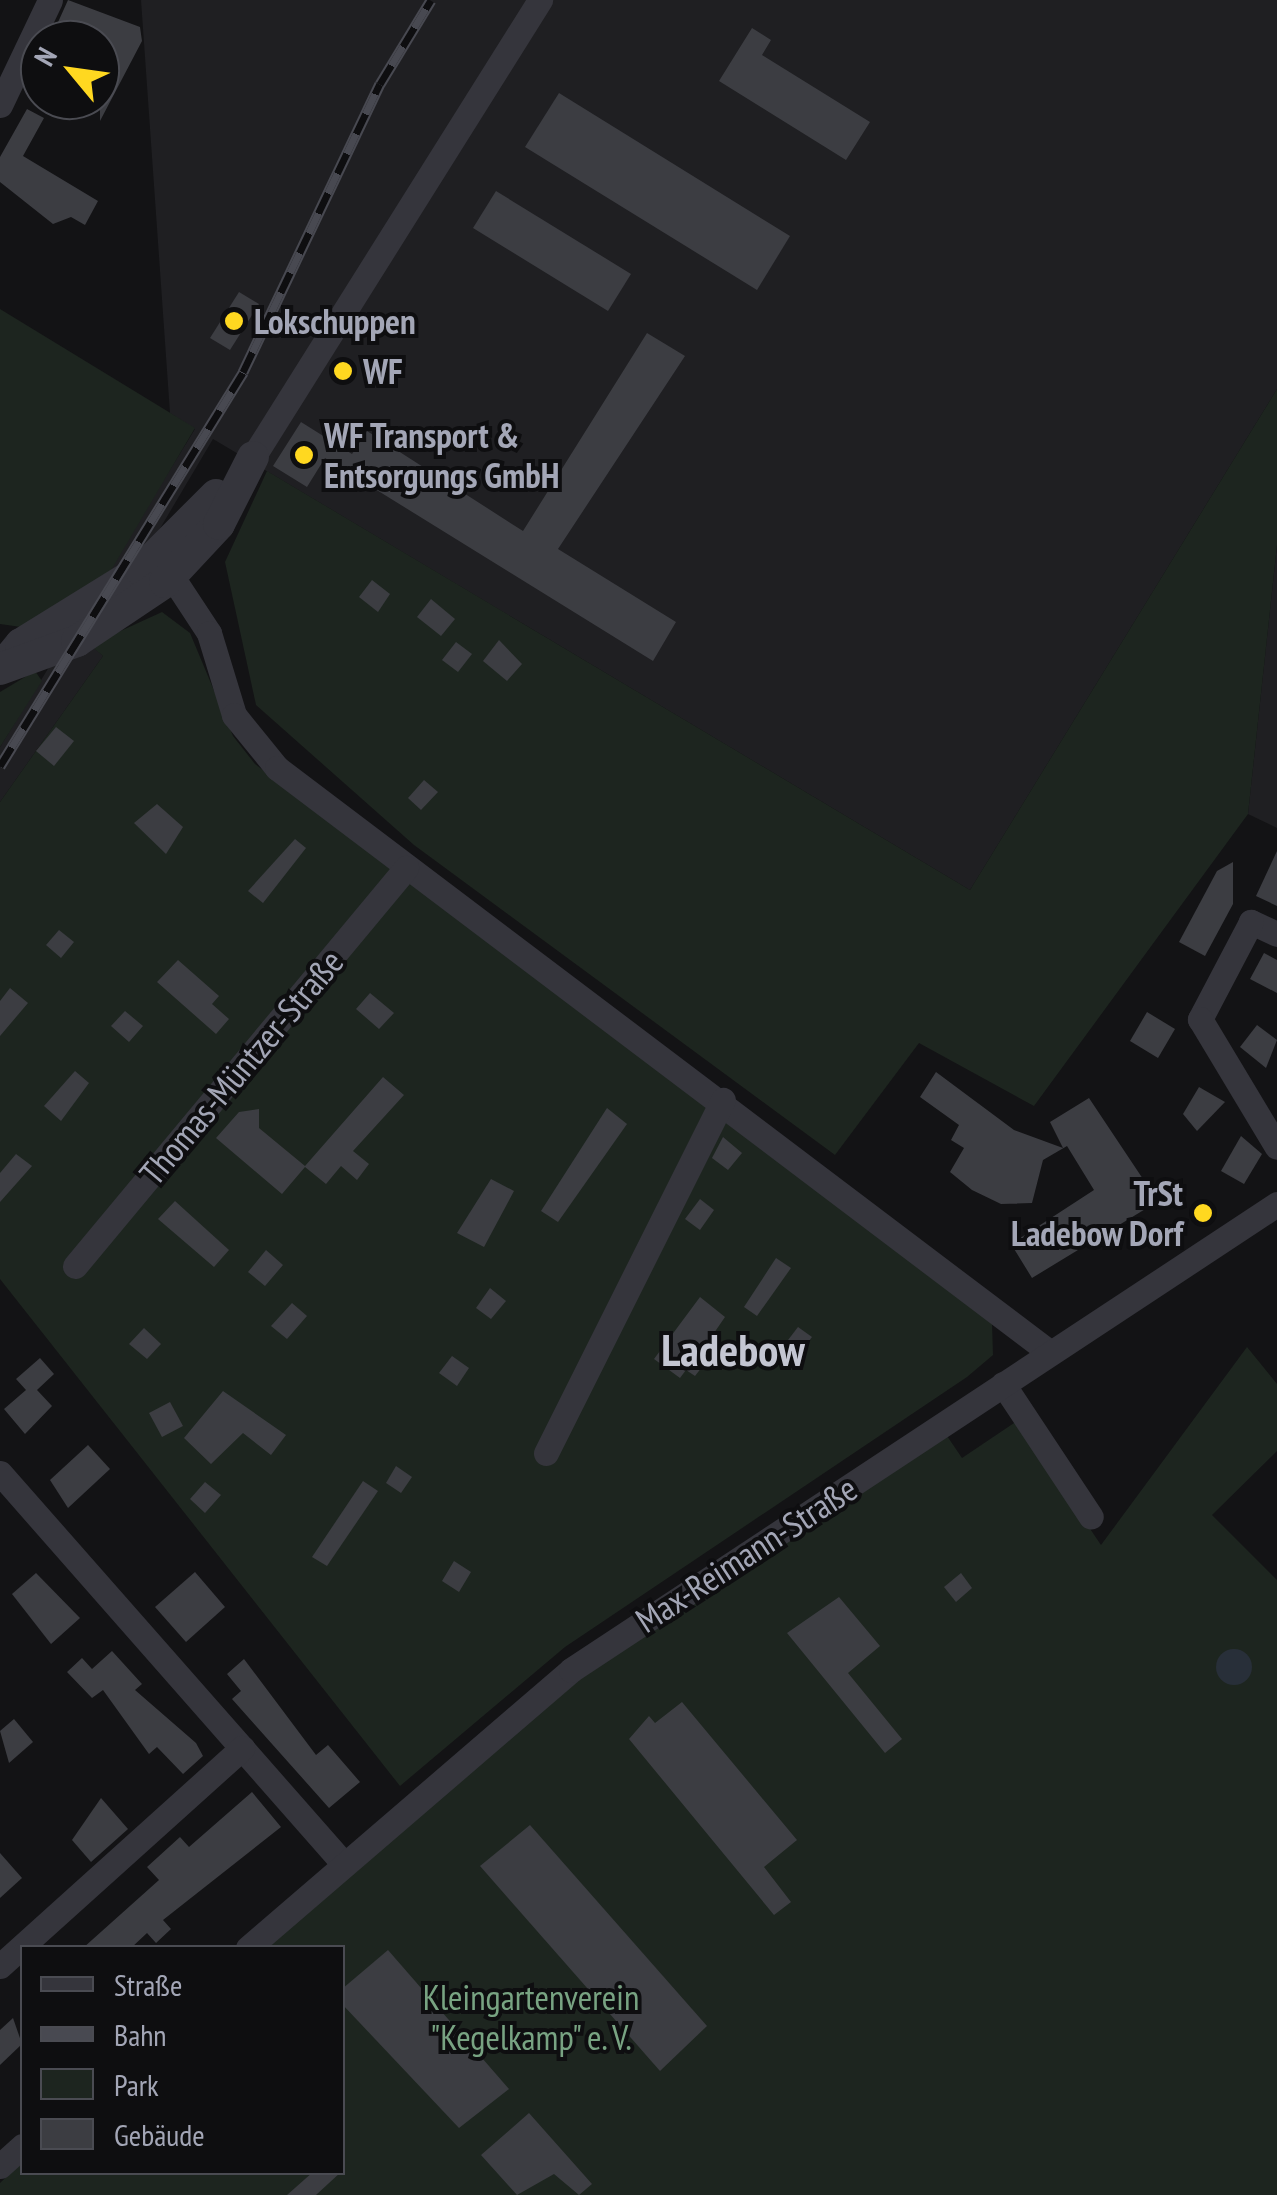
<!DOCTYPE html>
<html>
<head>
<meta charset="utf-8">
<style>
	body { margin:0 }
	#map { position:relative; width:1277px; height:2195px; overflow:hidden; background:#131315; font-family:"PT Sans Narrow",sans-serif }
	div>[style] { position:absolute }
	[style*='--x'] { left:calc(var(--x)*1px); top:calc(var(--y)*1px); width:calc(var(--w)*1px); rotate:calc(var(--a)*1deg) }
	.built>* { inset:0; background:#1f1f22 }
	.green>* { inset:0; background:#1d251f }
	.water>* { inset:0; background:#282f39 }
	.round { border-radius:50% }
	.building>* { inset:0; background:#3c3d42 }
	.minor>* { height:25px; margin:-12.5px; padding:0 12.5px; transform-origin:12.5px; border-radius:12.5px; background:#35353c }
	.tertiary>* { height:32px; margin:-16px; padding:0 16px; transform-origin:16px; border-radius:16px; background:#35353c }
	.rail>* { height:11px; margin-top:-5.5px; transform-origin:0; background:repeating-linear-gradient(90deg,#0e0e10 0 22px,#484951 0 44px); box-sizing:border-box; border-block:2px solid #484951 }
	.dots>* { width:28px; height:28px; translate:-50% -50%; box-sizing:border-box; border:5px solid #0e0e10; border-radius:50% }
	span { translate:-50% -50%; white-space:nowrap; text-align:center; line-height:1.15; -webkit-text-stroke:8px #0e0e10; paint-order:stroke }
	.poi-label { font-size:35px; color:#a3a6b6; font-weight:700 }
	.left { translate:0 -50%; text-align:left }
	.right { translate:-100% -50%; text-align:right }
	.street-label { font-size:35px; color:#a3a6b6 }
	.park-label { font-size:35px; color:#78a382 }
	.district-label { font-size:45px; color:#c4c6d2; font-weight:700 }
	.legend { position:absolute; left:20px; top:1945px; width:325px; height:230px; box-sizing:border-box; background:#0e0e10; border:2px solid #4a4b52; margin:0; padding:12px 18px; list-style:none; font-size:30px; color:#a3a6b6 }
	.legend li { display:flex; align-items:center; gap:20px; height:50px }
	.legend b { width:50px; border:2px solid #4a4b52 }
	.north { position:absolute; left:20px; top:20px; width:100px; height:100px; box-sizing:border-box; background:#0e0e10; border:2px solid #4a4b52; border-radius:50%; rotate:299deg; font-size:28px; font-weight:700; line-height:40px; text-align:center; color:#a3a6b6 }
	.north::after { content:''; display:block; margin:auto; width:35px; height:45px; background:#ffd820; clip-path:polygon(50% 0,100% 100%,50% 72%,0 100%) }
</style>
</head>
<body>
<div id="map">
	<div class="built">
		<i style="clip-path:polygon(141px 0,1277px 0,1277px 389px,970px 890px,213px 439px,91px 645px,103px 656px,0 802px,0 747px,195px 429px,170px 413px)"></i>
		<i style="clip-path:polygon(1277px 545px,1277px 828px,1248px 814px)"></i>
	</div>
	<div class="green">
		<i style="clip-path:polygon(0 309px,195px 428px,100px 589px,35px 629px,0 624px)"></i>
		<i style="clip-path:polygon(1277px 389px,1277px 545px,1248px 814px,1034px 1106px,919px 1043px,835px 1155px,414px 845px,256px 705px,225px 562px,267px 471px,970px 890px)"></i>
		<i style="clip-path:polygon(162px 612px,190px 633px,233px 736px,255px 764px,992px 1323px,993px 1355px,967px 1377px,565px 1647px,400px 1786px,0 1279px,0 802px,103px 656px,90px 645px)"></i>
		<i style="clip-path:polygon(35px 671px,42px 681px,0 747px,0 692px)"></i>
		<i style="clip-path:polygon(1247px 1347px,1277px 1384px,1277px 1451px,1212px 1515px,1277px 1580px,1277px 2195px,0 2195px,0 2183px,22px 2162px,22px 2172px,342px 2172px,342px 1948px,263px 1947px,602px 1656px,943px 1430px,962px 1458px,1017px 1421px,1101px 1545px)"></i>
	</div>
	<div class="water">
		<i class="round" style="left:1216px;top:1649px;width:36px;height:36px"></i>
	</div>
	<div class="building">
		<i style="clip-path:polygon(68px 0,140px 27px,142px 41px,100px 121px,100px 40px,50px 40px)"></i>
		<i style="clip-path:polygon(752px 28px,771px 40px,762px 55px,870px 122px,846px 160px,719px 81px)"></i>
		<i style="clip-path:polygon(559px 93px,790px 236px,757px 290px,525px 147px)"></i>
		<i style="clip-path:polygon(27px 109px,44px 118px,23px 156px,98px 201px,85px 225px,71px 217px,53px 224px,0 182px,0 157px)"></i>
		<i style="clip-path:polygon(496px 191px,631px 274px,608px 311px,473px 228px)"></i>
		<i style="clip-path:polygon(239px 292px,259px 304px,230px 350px,210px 338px)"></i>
		<i style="clip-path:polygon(647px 333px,685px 356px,558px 549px,676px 622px,653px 661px,325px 458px,307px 487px,273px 466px,301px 422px,352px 454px,367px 431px,523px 531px)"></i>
		<i style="clip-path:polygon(372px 580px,390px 594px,378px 612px,359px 597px)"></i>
		<i style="clip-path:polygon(431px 599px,455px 619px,441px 636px,417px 617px)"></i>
		<i style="clip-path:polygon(499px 640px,522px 664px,507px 681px,483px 661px)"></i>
		<i style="clip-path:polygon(456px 642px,472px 654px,458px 672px,442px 660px)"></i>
		<i style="clip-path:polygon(56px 727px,74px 741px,54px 766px,36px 751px)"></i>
		<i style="clip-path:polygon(424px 780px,438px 792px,421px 810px,408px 798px)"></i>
		<i style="clip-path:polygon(157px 804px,183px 827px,166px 854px,134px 823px)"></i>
		<i style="clip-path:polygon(295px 839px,306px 848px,263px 903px,248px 891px)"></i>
		<i style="clip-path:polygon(1277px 851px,1277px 906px,1256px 896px)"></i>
		<i style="clip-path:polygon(1233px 862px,1233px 904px,1205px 956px,1179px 942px,1217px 871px)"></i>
		<i style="clip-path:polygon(59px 930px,74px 942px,61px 958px,46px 945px)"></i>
		<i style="clip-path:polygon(1264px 953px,1277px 960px,1277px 993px,1250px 979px)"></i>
		<i style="clip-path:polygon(178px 960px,219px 996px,212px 1004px,229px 1019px,216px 1034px,157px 982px)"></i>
		<i style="clip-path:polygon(10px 988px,28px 1003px,0 1036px,0 1001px)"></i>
		<i style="clip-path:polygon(370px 993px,394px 1013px,379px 1029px,356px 1009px)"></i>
		<i style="clip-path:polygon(125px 1011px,143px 1026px,129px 1042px,111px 1026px)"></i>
		<i style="clip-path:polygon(1147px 1012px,1175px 1029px,1158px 1058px,1130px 1041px)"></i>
		<i style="clip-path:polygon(1257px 1025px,1277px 1040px,1266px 1068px,1240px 1047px)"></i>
		<i style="clip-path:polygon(75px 1071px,89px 1083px,61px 1121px,44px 1106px)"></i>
		<i style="clip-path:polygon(936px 1072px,1014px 1130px,1063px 1148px,1050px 1122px,1089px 1098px,1151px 1191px,1147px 1208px,1032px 1278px,1011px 1244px,1094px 1190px,1067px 1146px,1043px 1160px,1032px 1203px,1001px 1204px,972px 1190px,950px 1172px,964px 1148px,951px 1140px,959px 1125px,920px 1097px)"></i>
		<i style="clip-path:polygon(383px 1077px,404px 1095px,353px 1151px,369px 1164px,357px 1180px,341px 1166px,326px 1184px,305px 1167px,282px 1194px,216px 1138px,239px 1112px,259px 1109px,259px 1128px,305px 1166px)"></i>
		<i style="clip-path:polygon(1199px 1087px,1225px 1102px,1197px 1131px,1183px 1114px)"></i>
		<i style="clip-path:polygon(607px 1108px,627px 1124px,558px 1222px,541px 1211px)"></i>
		<i style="clip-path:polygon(1241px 1136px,1262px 1154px,1244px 1184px,1221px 1171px)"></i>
		<i style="clip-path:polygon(723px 1137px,742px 1153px,728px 1170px,712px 1158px)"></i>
		<i style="clip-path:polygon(16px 1154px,32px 1166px,0 1202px,0 1173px)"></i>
		<i style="clip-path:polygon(491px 1179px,514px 1191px,484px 1247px,457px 1233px)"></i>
		<i style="clip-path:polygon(700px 1199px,714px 1210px,700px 1230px,685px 1219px)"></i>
		<i style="clip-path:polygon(175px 1201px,229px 1250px,214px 1267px,158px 1219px)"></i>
		<i style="clip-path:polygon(266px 1250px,283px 1265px,265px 1286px,248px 1272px)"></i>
		<i style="clip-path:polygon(776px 1258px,791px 1268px,757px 1316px,744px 1307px)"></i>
		<i style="clip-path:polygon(490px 1288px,506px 1301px,491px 1319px,476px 1308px)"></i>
		<i style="clip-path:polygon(700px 1297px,725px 1317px,701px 1352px,709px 1358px,695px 1376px,686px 1370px,680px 1378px,654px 1359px)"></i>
		<i style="clip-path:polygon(292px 1303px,307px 1316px,287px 1339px,271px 1326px)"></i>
		<i style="clip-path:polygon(798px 1327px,812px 1337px,789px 1368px,775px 1357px)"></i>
		<i style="clip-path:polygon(144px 1328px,161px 1344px,147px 1359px,129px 1344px)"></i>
		<i style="clip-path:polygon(452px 1356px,469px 1368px,457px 1386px,439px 1373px)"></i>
		<i style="clip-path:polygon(40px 1358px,54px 1374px,37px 1390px,52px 1406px,25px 1434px,4px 1409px,26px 1390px,16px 1379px)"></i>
		<i style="clip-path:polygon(223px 1391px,286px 1435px,271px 1455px,243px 1433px,211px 1464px,184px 1438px)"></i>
		<i style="clip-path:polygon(170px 1402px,183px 1426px,162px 1437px,149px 1413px)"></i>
		<i style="clip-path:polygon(88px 1445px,110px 1469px,68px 1508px,50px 1480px)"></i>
		<i style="clip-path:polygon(396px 1466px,412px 1477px,401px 1493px,386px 1483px)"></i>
		<i style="clip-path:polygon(363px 1481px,378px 1491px,327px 1566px,312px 1557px)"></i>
		<i style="clip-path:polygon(205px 1482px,221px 1495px,205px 1513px,190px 1499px)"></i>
		<i style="clip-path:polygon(454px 1561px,471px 1572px,459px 1592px,442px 1581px)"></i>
		<i style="clip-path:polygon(195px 1572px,225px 1607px,186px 1642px,155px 1607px)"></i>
		<i style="clip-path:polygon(36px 1573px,80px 1618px,51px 1644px,12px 1594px)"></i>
		<i style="clip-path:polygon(961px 1573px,972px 1588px,956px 1602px,944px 1587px)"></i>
		<i style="clip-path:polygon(839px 1597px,880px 1646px,848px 1673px,902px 1739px,885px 1753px,787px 1633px)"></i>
		<i style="clip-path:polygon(112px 1651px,142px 1684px,135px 1690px,196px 1743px,203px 1756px,183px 1774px,157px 1747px,149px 1754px,103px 1690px,92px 1698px,67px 1672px,82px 1658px,92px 1669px)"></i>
		<i style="clip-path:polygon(244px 1659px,316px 1755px,328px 1745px,360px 1782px,329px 1808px,232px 1699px,241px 1691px,227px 1674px)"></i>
		<i style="clip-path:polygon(682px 1702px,797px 1840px,764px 1867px,791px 1902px,774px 1915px,629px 1739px,649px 1716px,655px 1723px)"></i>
		<i style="clip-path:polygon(14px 1719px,33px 1742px,9px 1763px,0 1731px)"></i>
		<i style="clip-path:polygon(252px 1792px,281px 1827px,163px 1920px,171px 1929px,156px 1943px,147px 1933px,131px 1948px,83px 1948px,159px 1880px,147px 1867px,180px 1837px,189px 1847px)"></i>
		<i style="clip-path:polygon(101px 1798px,128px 1829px,91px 1862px,72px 1840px)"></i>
		<i style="clip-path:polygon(530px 1825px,707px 2026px,660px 2071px,480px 1866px)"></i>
		<i style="clip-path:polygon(0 1853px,22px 1878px,0 1898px)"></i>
		<i style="clip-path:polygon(388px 1950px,509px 2089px,459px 2128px,342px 2004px,342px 1989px)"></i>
		<i style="clip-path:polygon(13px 2018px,22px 2044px,0 2065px,0 2030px)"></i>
		<i style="clip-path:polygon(529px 2113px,592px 2184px,579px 2195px,554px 2174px,517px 2195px,481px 2155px)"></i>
		<i style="clip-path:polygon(313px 2172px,341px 2172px,316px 2195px,287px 2195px)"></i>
	</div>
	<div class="minor">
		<i style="--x:0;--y:105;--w:116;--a:-64.5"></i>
		<i style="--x:253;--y:457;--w:540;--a:-57.87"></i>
		<i style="--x:163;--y:563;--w:84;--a:56.7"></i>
		<i style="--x:209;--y:633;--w:86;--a:73"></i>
		<i style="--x:234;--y:715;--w:68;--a:50.9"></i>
		<i style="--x:277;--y:768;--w:967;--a:37.1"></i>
		<i style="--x:1277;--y:934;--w:29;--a:-155"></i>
		<i style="--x:1251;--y:922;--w:110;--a:117.7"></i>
		<i style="--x:1200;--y:1019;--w:149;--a:59"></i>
		<i style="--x:75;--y:1266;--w:518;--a:-50.25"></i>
		<i style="--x:1003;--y:1384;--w:159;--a:56.5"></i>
		<i style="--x:546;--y:1453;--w:395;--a:-63.4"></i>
		<i style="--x:0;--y:1473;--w:519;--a:48.67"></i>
		<i style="--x:248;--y:1948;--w:426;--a:-40.7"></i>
		<i style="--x:571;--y:1670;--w:846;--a:-33.43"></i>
		<i style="--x:0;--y:1966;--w:326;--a:-42"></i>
		<i style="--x:0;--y:2166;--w:30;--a:-42"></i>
	</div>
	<div class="tertiary">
		<i style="--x:3;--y:666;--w:28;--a:-51"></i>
		<i style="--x:21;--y:644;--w:141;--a:-31.7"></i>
		<i style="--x:141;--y:570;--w:106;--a:-45"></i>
		<i style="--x:0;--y:669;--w:82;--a:-20"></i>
		<i style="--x:77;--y:641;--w:106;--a:-33.8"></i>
		<i style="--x:165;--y:582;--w:79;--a:-47"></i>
		<i style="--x:219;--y:524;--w:75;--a:-63.1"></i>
	</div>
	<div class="rail">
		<i style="--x:0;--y:766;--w:463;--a:-58.3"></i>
		<i style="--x:243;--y:372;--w:319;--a:-64.6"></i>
		<i style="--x:380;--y:84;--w:98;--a:-58.7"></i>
	</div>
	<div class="dots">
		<i style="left:234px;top:321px;background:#ffd820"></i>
		<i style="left:343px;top:371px;background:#ffd820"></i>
		<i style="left:304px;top:455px;background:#ffd820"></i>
		<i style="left:1203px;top:1213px;background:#ffd820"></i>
	</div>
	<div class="poi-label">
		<span class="left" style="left:254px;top:321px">Lokschuppen</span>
		<span class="left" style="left:363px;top:371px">WF</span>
		<span class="left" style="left:324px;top:455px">WF Transport &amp;<br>Entsorgungs GmbH</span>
		<span class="right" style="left:1183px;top:1213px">TrSt<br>Ladebow Dorf</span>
	</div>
	<div class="street-label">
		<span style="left:241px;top:1067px;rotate:-50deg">Thomas-Müntzer-Straße</span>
		<span style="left:746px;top:1554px;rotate:-33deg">Max-Reimann-Straße</span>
	</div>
	<div class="park-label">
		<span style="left:531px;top:2017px">Kleingartenverein<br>"Kegelkamp" e. V.</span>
	</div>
	<div class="district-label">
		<span style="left:733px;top:1350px">Ladebow</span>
	</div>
	<ul class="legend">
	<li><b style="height:12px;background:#35353c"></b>Straße</li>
	<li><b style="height:12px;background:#484951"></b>Bahn</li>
	<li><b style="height:28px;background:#1d251f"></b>Park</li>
	<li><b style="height:28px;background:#3c3d42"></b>Gebäude</li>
	</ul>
	<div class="north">N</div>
</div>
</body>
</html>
